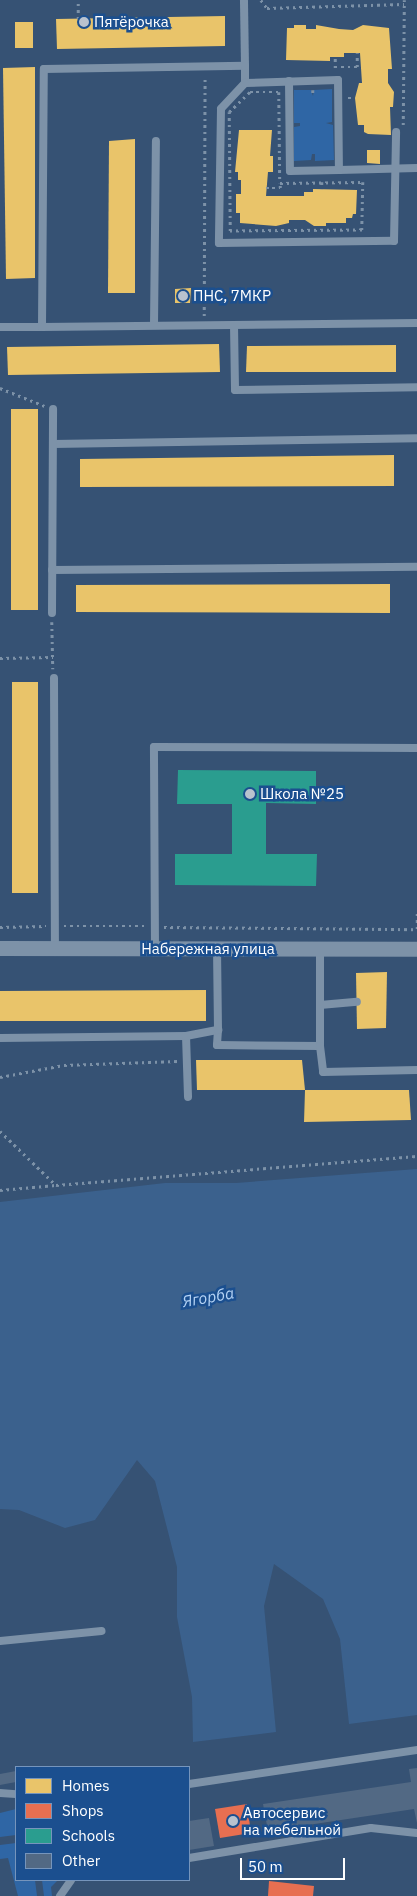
<!DOCTYPE html>
<html>
<head>
<meta charset="utf-8">
<style>
	body { margin:0 }
	#map { position:relative; width:417px; height:1896px; overflow:hidden; background:#365274; font-family:"IBM Plex Sans",sans-serif }
	div>[style] { position:absolute }
	[style*='--x'] { left:calc(var(--x)*1px); top:calc(var(--y)*1px); width:calc(var(--w)*1px); rotate:calc(var(--a)*1deg) }
	.green>* { inset:0; background:#2f66a5 }
	.water>* { inset:0; background:#3b618d }
	.homes>* { inset:0; background:#e9c46a }
	.shops>* { inset:0; background:#e76f51 }
	.schools>* { inset:0; background:#2a9d8f }
	.building>* { inset:0; background:#526984 }
	.path>* { height:2.5px; margin-top:-1.25px; transform-origin:0; background:repeating-linear-gradient(90deg,#7d92a8 0 2.5px,transparent 0 6.5px) }
	.service>* { height:8px; margin:-4px; padding:0 4px; transform-origin:4px; border-radius:4px; background:#7d92a8 }
	.minor>* { height:15px; margin:-7.5px; padding:0 7.5px; transform-origin:7.5px; border-radius:7.5px; background:#7d92a8 }
	.dots>* { width:14px; height:14px; translate:-50% -50%; box-sizing:border-box; border:2px solid #1b4f8f; border-radius:50% }
	span { translate:-50% -50%; white-space:nowrap; text-align:center; line-height:1.15; -webkit-text-stroke:5px #1b4f8f; paint-order:stroke }
	.poi-label { font-size:15px; color:#fff }
	.left { translate:0 -50%; text-align:left }
	.street-label { font-size:15px; color:#fff }
	.water-label { font-size:16px; color:#b5d3f5; font-style:italic }
	.legend { position:absolute; left:15px; top:1766px; width:175px; height:115px; box-sizing:border-box; background:#1b4f8f; border:1px solid #7695bc; margin:0; padding:6px 9px; list-style:none; font-size:15px; color:#fff }
	.legend li { display:flex; align-items:center; gap:10px; height:25px }
	.legend b { width:25px; border:1px solid #7695bc }
	.scale { position:absolute; left:240px; top:1858px; width:105px; height:22px; box-sizing:border-box; border:2px solid #fff; border-top:0; padding-left:6px; font-size:15px; line-height:18px; white-space:nowrap; color:#fff; -webkit-text-stroke:4px #1b4f8f; paint-order:stroke }
</style>
</head>
<body>
<div id="map">
	<div class="green">
		<i style="clip-path:polygon(332px 89px,332px 122px,326px 123px,333px 125px,334px 160px,315px 161px,315px 154px,312px 154px,311px 160px,294px 161px,294px 127px,300px 126px,300px 123px,294px 123px,294px 90px,311px 90px,313px 96px,314px 90px)"></i>
		<i style="clip-path:polygon(16px 1809px,16px 1835px,0 1837px,0 1813px)"></i>
		<i style="clip-path:polygon(16px 1843px,16px 1880px,35px 1880px,37px 1896px,18px 1896px,8px 1858px,0 1859px,0 1845px)"></i>
		<i style="clip-path:polygon(42px 1880px,57px 1881px,51px 1887px,52px 1896px,44px 1896px)"></i>
	</div>
	<div class="water">
		<i style="clip-path:polygon(417px 1169px,417px 1715px,349px 1724px,340px 1639px,323px 1599px,274px 1564px,264px 1606px,276px 1732px,193px 1742px,192px 1697px,177px 1617px,177px 1567px,155px 1481px,137px 1460px,95px 1520px,65px 1528px,19px 1510px,0 1509px,0 1202px,165px 1183px,236px 1183px)"></i>
	</div>
	<div class="homes">
		<i style="clip-path:polygon(225px 16px,225px 46px,57px 49px,56px 19px)"></i>
		<i style="clip-path:polygon(15px 22px,33px 22px,33px 48px,15px 48px)"></i>
		<i style="clip-path:polygon(294px 25px,306px 25px,306px 29px,316px 29px,316px 25px,339px 29px,353px 30px,363px 25px,389px 28px,392px 69px,388px 69px,388px 83px,394px 92px,393px 107px,390px 107px,391px 135px,368px 134px,364px 132px,364px 125px,358px 125px,355px 98px,359px 83px,362px 83px,360px 53px,344px 53px,344px 57px,330px 57px,330px 61px,286px 60px,287px 28px,294px 28px)"></i>
		<i style="clip-path:polygon(35px 67px,35px 278px,6px 279px,3px 68px)"></i>
		<i style="clip-path:polygon(239px 130px,272px 130px,270px 156px,273px 156px,273px 172px,268px 172px,266px 196px,304px 196px,304px 192px,313px 192px,313px 189px,357px 190px,356px 214px,353px 214px,352px 218px,346px 218px,346px 223px,326px 223px,326px 226px,314px 226px,305px 220px,289px 220px,289px 223px,276px 226px,240px 223px,240px 213px,236px 213px,236px 194px,241px 194px,241px 180px,238px 180px,238px 172px,235px 172px)"></i>
		<i style="clip-path:polygon(135px 139px,135px 293px,108px 293px,109px 141px)"></i>
		<i style="clip-path:polygon(367px 150px,380px 150px,380px 164px,367px 163px)"></i>
		<i style="clip-path:polygon(191px 288px,190px 303px,175px 303px,175px 289px)"></i>
		<i style="clip-path:polygon(219px 344px,220px 372px,8px 375px,7px 347px)"></i>
		<i style="clip-path:polygon(396px 345px,396px 372px,246px 372px,247px 346px)"></i>
		<i style="clip-path:polygon(11px 409px,38px 409px,38px 610px,11px 610px)"></i>
		<i style="clip-path:polygon(394px 455px,394px 486px,80px 487px,80px 459px)"></i>
		<i style="clip-path:polygon(390px 584px,390px 613px,76px 612px,76px 585px)"></i>
		<i style="clip-path:polygon(12px 682px,38px 682px,38px 893px,12px 893px)"></i>
		<i style="clip-path:polygon(387px 972px,386px 1028px,357px 1029px,356px 973px)"></i>
		<i style="clip-path:polygon(206px 990px,206px 1021px,0 1021px,0 991px)"></i>
		<i style="clip-path:polygon(196px 1060px,302px 1060px,305px 1090px,197px 1090px)"></i>
		<i style="clip-path:polygon(305px 1090px,409px 1090px,411px 1120px,304px 1122px)"></i>
	</div>
	<div class="shops">
		<i style="clip-path:polygon(247px 1804px,251px 1833px,220px 1838px,215px 1809px)"></i>
		<i style="clip-path:polygon(269px 1881px,314px 1886px,313px 1896px,268px 1896px)"></i>
	</div>
	<div class="schools">
		<i style="clip-path:polygon(178px 770px,316px 771px,316px 804px,266px 803px,266px 854px,317px 854px,316px 886px,175px 885px,175px 854px,232px 854px,232px 804px,177px 804px)"></i>
	</div>
	<div class="building">
		<i style="clip-path:polygon(417px 1768px,417px 1823px,414px 1809px,268px 1831px,263px 1804px,411px 1782px,409px 1769px)"></i>
		<i style="clip-path:polygon(16px 1771px,16px 1782px,0 1785px,0 1774px)"></i>
		<i style="clip-path:polygon(209px 1818px,214px 1846px,189px 1850px,189px 1821px)"></i>
	</div>
	<div class="path">
		<i style="--x:261;--y:0;--w:10;--a:53"></i>
		<i style="--x:267;--y:8;--w:137;--a:-1.7"></i>
		<i style="--x:78;--y:19;--w:19;--a:-90"></i>
		<i style="--x:335;--y:67;--w:22;--a:0"></i>
		<i style="--x:357;--y:67;--w:14;--a:-90"></i>
		<i style="--x:335;--y:68;--w:11;--a:-90"></i>
		<i style="--x:313;--y:90;--w:6;--a:90"></i>
		<i style="--x:250;--y:92;--w:29;--a:0"></i>
		<i style="--x:279;--y:92;--w:91;--a:89.4"></i>
		<i style="--x:280;--y:183;--w:83;--a:-0.7"></i>
		<i style="--x:363;--y:182;--w:48;--a:91.2"></i>
		<i style="--x:362;--y:230;--w:132;--a:179.6"></i>
		<i style="--x:230;--y:231;--w:119;--a:-90.5"></i>
		<i style="--x:229;--y:112;--w:29;--a:-44"></i>
		<i style="--x:348;--y:98;--w:7;--a:0"></i>
		<i style="--x:403;--y:125;--w:125;--a:-89.5"></i>
		<i style="--x:322;--y:182;--w:7;--a:90"></i>
		<i style="--x:266;--y:188;--w:14;--a:0"></i>
		<i style="--x:280;--y:188;--w:5;--a:-90"></i>
		<i style="--x:204;--y:316;--w:240;--a:-89.8"></i>
		<i style="--x:0;--y:388;--w:48;--a:21.8"></i>
		<i style="--x:52;--y:622;--w:47;--a:88.8"></i>
		<i style="--x:0;--y:658;--w:53;--a:-1.1"></i>
		<i style="--x:64;--y:926;--w:82;--a:0"></i>
		<i style="--x:0;--y:927;--w:46;--a:-1.2"></i>
		<i style="--x:164;--y:927;--w:253;--a:0.5"></i>
		<i style="--x:417;--y:929;--w:18;--a:-90"></i>
		<i style="--x:0;--y:1077;--w:65;--a:-10.6"></i>
		<i style="--x:64;--y:1065;--w:114;--a:-2"></i>
		<i style="--x:0;--y:1131;--w:78;--a:44"></i>
		<i style="--x:56;--y:1185;--w:362;--a:-4.6"></i>
		<i style="--x:0;--y:1190;--w:56;--a:-5.1"></i>
	</div>
	<div class="service">
		<i style="--x:245;--y:66;--w:17;--a:90"></i>
		<i style="--x:245;--y:83;--w:93;--a:-1.8"></i>
		<i style="--x:338;--y:80;--w:90;--a:89.4"></i>
		<i style="--x:339;--y:170;--w:78;--a:-1.5"></i>
		<i style="--x:289;--y:81;--w:90;--a:89.4"></i>
		<i style="--x:290;--y:171;--w:49;--a:-1.2"></i>
		<i style="--x:245;--y:83;--w:35;--a:133"></i>
		<i style="--x:221;--y:109;--w:134;--a:90.9"></i>
		<i style="--x:219;--y:243;--w:175;--a:-0.7"></i>
		<i style="--x:394;--y:241;--w:109;--a:-88.9"></i>
		<i style="--x:154;--y:325;--w:184;--a:-89.4"></i>
		<i style="--x:234;--y:325;--w:65;--a:89.1"></i>
		<i style="--x:235;--y:390;--w:182;--a:-0.9"></i>
		<i style="--x:0;--y:327;--w:42;--a:0"></i>
		<i style="--x:42;--y:327;--w:258;--a:-89.6"></i>
		<i style="--x:44;--y:69;--w:201;--a:-0.9"></i>
		<i style="--x:245;--y:66;--w:66;--a:-90.9"></i>
		<i style="--x:42;--y:327;--w:375;--a:-0.6"></i>
		<i style="--x:53;--y:444;--w:364;--a:-0.9"></i>
		<i style="--x:52;--y:570;--w:365;--a:-0.5"></i>
		<i style="--x:52;--y:613;--w:204;--a:-89.7"></i>
		<i style="--x:54;--y:678;--w:270;--a:89.8"></i>
		<i style="--x:155;--y:949;--w:202;--a:-90.3"></i>
		<i style="--x:154;--y:747;--w:263;--a:0.2"></i>
		<i style="--x:320;--y:1005;--w:37;--a:-5"></i>
		<i style="--x:218;--y:1030;--w:15;--a:94"></i>
		<i style="--x:217;--y:1045;--w:103;--a:0.6"></i>
		<i style="--x:320;--y:1046;--w:97;--a:-90"></i>
		<i style="--x:186;--y:1036;--w:61;--a:88.1"></i>
		<i style="--x:0;--y:1038;--w:186;--a:-0.6"></i>
		<i style="--x:186;--y:1036;--w:33;--a:-11"></i>
		<i style="--x:218;--y:1030;--w:81;--a:-90.7"></i>
		<i style="--x:320;--y:1046;--w:26;--a:83"></i>
		<i style="--x:323;--y:1072;--w:94;--a:-1.2"></i>
		<i style="--x:0;--y:1641;--w:102;--a:-5.6"></i>
		<i style="--x:189;--y:1784;--w:231;--a:-8.5"></i>
		<i style="--x:0;--y:1793;--w:16;--a:4"></i>
		<i style="--x:189;--y:1858;--w:184;--a:-9.4"></i>
		<i style="--x:371;--y:1828;--w:46;--a:6.2"></i>
		<i style="--x:60;--y:1896;--w:19;--a:-55"></i>
	</div>
	<div class="minor">
		<i style="--x:0;--y:948;--w:417;--a:0.1"></i>
	</div>
	<div class="dots">
		<i style="left:84px;top:22px;background:#b9c2ce"></i>
		<i style="left:183px;top:296px;background:#b9c2ce"></i>
		<i style="left:250px;top:794px;background:#b9c2ce"></i>
		<i style="left:233px;top:1821px;background:#b9c2ce"></i>
	</div>
	<div class="poi-label">
		<span class="left" style="left:94px;top:22px">Пятёрочка</span>
		<span class="left" style="left:193px;top:296px">ПНС, 7МКР</span>
		<span class="left" style="left:260px;top:794px">Школа №25</span>
		<span class="left" style="left:243px;top:1821px">Автосервис<br>на мебельной</span>
	</div>
	<div class="street-label">
		<span style="left:208px;top:949px">Набережная улица</span>
	</div>
	<div class="water-label">
		<span style="left:208px;top:1297px;rotate:-10deg">Ягорба</span>
	</div>
	<ul class="legend">
	<li><b style="height:14px;background:#e9c46a"></b>Homes</li>
	<li><b style="height:14px;background:#e76f51"></b>Shops</li>
	<li><b style="height:14px;background:#2a9d8f"></b>Schools</li>
	<li><b style="height:14px;background:#526984"></b>Other</li>
	</ul>
	<div class="scale">50 m</div>
</div>
</body>
</html>
